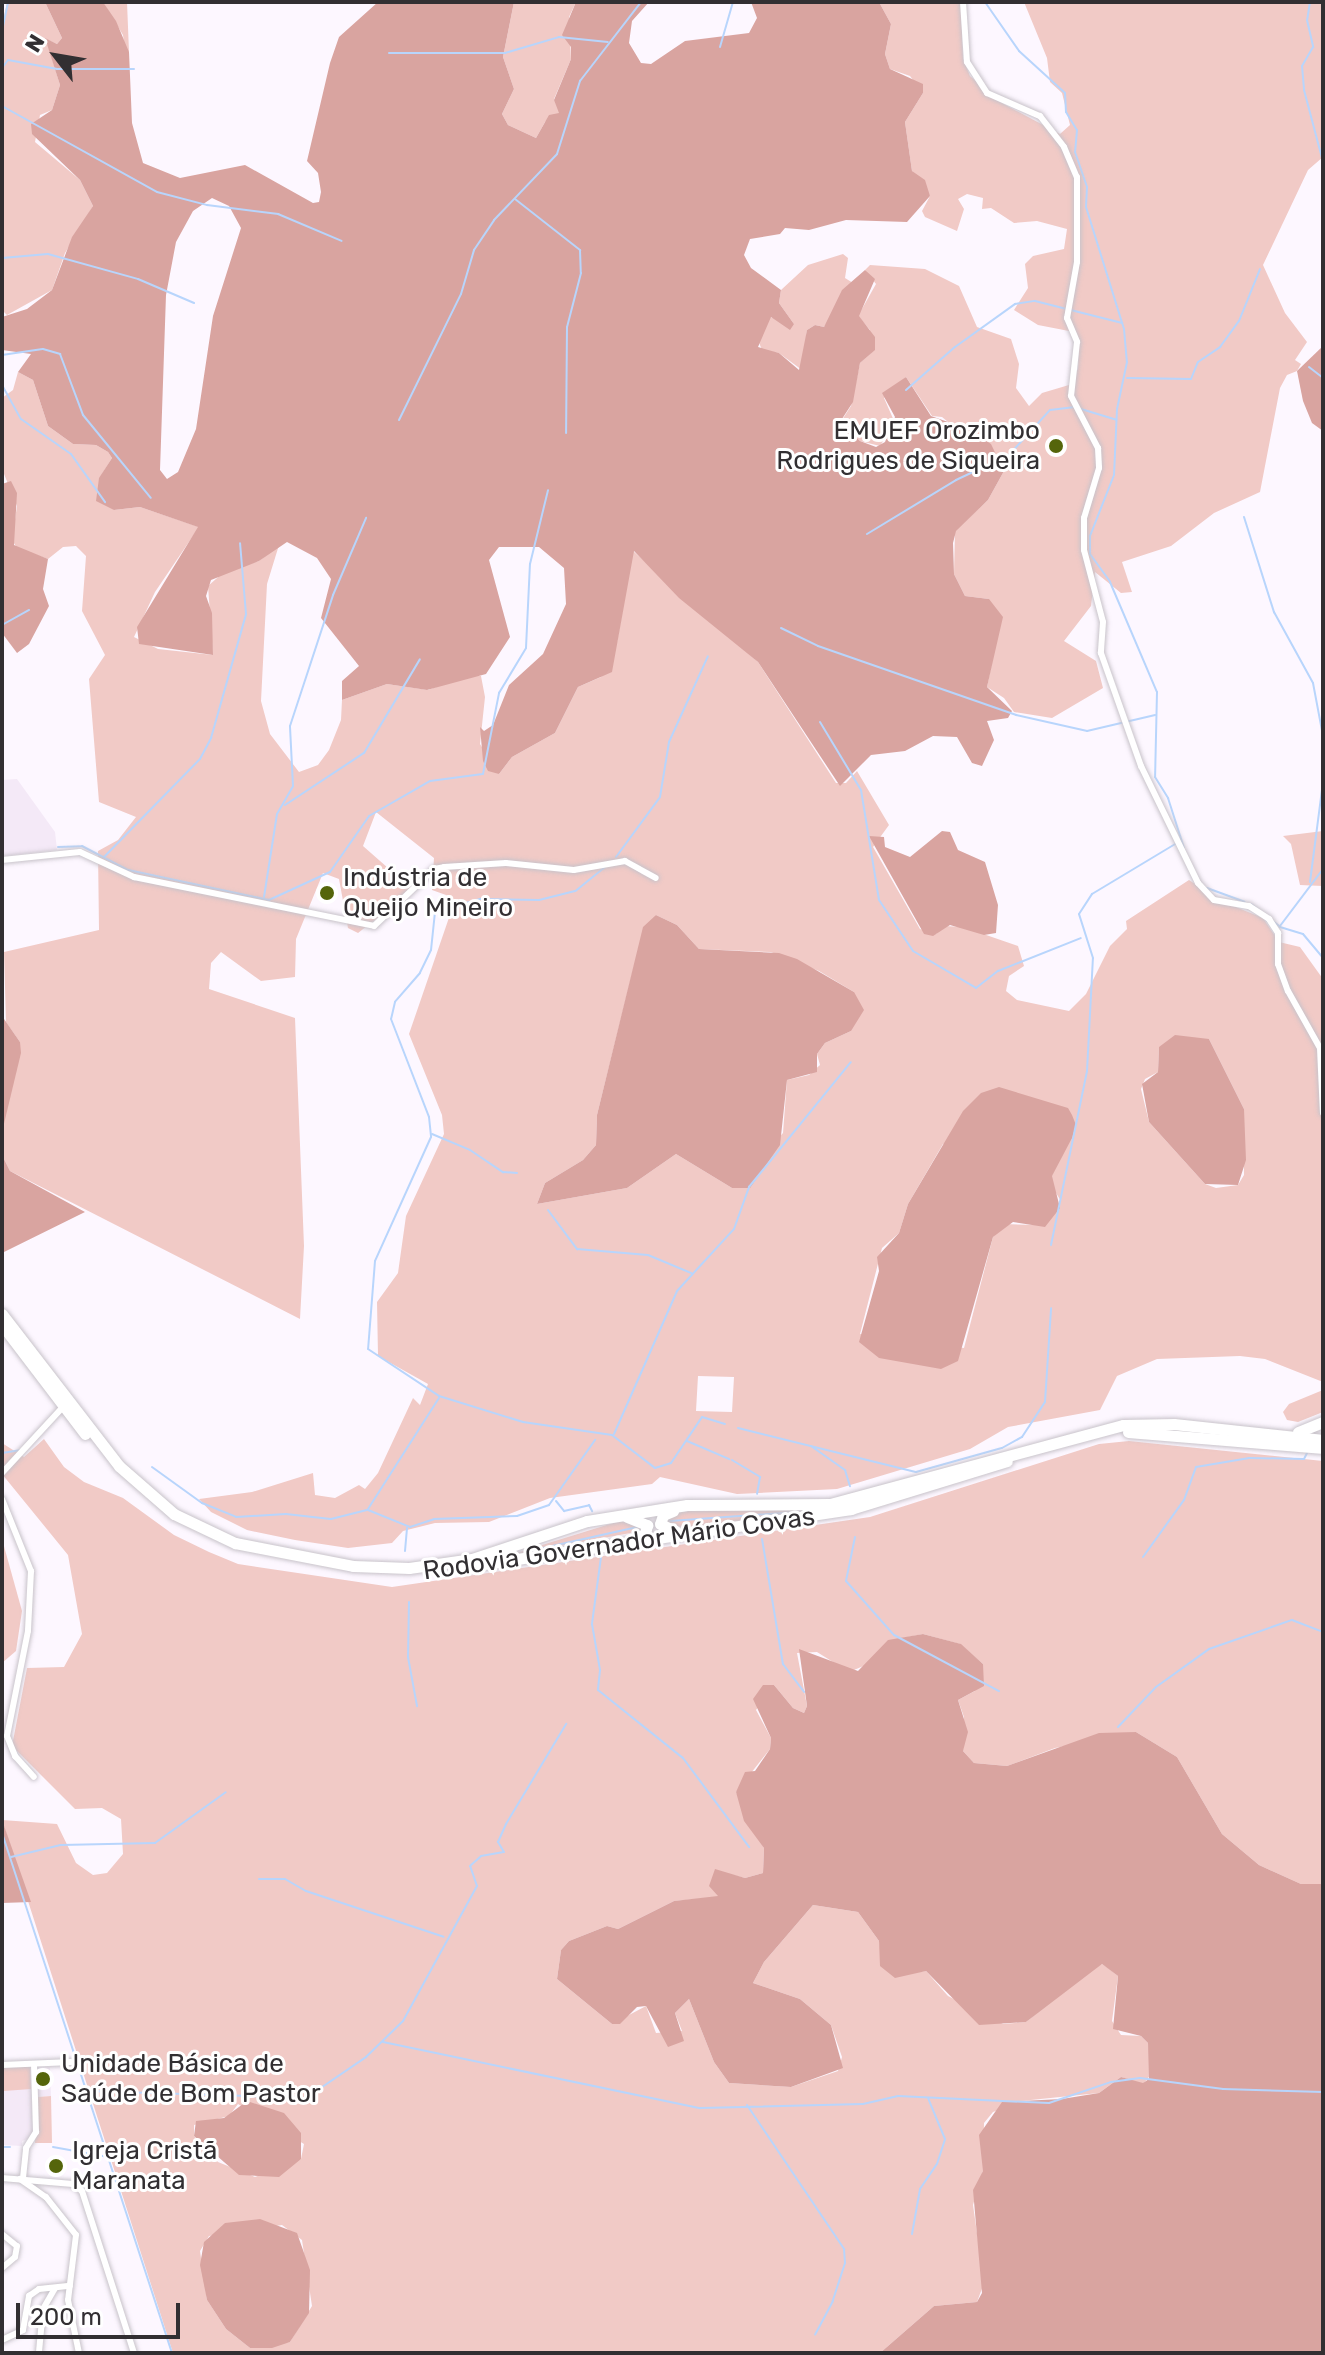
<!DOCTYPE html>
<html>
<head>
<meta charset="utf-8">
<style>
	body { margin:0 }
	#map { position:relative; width:1325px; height:2355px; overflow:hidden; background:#fdf7ff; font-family:Rubik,sans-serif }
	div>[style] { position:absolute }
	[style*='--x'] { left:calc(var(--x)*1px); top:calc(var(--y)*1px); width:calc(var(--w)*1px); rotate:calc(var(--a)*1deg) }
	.built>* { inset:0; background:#f4e9f7 }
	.green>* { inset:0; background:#f1cac6 }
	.forest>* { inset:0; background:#d9a4a0 }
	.stream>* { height:2px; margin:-1px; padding:0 1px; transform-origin:1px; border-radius:1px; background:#b8d5fc }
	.roads { filter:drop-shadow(0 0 2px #c8c3ca) drop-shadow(0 0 2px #c8c3ca) }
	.street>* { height:6px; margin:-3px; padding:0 3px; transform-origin:3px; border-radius:3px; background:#fff }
	.highway>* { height:11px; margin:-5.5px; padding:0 5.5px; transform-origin:5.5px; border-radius:5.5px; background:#fff }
	.dots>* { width:22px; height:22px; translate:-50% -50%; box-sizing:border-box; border:4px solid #fff; border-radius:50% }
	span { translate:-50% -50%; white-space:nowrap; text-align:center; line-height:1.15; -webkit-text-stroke:6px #fff; paint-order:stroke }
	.poi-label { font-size:26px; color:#322f32 }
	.right { translate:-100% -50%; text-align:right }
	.left { translate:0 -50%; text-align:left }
	.street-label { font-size:26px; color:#322f32 }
	.frame { position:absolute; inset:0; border:4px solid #322f32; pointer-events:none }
	.north { position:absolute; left:16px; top:16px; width:80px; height:80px; -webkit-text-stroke:6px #fff; paint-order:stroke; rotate:301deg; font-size:22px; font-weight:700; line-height:32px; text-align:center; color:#322f32 }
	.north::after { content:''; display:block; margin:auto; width:28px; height:36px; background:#322f32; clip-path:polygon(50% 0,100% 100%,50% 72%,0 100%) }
	.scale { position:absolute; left:16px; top:2303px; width:164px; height:36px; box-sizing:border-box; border:4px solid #322f32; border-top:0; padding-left:10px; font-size:24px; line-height:28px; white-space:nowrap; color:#322f32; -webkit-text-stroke:6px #fff; paint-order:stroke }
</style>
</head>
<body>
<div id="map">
	<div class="built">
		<i style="clip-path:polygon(17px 779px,55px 832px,57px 850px,2px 856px,2px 780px)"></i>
		<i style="clip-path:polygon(30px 2066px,33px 2137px,22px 2141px,22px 2146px,2px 2145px,2px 2068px)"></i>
		<i style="clip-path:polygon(50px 2067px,51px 2096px,37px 2097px,36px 2068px)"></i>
	</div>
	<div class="green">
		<i style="clip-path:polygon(7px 2px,45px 2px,62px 38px,57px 44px,46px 39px,60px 85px,52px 110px,40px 115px,35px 142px,80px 180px,93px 206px,65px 253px,52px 290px,7px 315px,2px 310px,2px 26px)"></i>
		<i style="clip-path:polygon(103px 2px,127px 2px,129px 52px,125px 50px,123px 35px)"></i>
		<i style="clip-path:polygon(514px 2px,576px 2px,569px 17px,571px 59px,554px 99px,560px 113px,545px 122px,536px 138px,508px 125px,502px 114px,514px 89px,503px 57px)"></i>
		<i style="clip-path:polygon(879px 2px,961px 2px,963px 59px,970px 76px,998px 101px,1060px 134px,1070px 125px,1062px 93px,1050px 82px,1047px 58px,1024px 2px,1323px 2px,1323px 157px,1308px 170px,1263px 265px,1285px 313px,1307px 342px,1295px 360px,1301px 364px,1297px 371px,1287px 375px,1280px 388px,1260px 492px,1214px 513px,1171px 546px,1122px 562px,1132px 592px,1121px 593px,1095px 572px,1091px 606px,1064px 641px,1096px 661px,1103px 688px,1052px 718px,1014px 712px,1004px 698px,987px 687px,993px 657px,989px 599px,965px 596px,954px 574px,955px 531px,988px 500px,1004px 471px,1000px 464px,942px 417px,932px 416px,906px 377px,884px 398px,895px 423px,880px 446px,860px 441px,840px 423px,851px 406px,860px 363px,871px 353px,870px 330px,858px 316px,876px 284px,865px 270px,870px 265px,925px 269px,959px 286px,977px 327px,1011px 339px,1019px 364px,1016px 388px,1029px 406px,1042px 393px,1069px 385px,1078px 369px,1079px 346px,1069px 331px,1038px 325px,1014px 310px,1028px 288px,1025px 264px,1033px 256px,1064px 249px,1067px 229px,1037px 221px,1014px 223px,991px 208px,982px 209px,983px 198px,967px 194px,958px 199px,964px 209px,957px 231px,925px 217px,922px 211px,930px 196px,912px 171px,905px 122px,923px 93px,910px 76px,890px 69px,885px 54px,891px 24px)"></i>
		<i style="clip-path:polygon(843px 254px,848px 258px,845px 278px,853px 283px,824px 327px,815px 325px,807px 330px,802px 370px,779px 353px,762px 350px,758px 340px,770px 317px,794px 324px,779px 303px,781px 290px,808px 265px)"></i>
		<i style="clip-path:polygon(evenodd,18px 372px,33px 380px,48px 426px,73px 444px,96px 445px,108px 452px,112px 458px,102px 474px,114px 510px,140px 507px,199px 527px,155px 592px,134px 637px,158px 649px,213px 655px,208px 586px,225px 571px,259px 561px,279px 545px,267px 584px,261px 701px,270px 734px,299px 772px,318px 765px,329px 750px,341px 720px,342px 700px,387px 684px,428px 690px,468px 675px,481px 676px,485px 697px,480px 744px,499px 774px,512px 757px,555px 733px,578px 687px,601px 677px,617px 642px,633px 551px,758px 662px,836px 783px,846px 783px,857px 771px,889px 825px,873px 847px,920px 929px,936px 934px,944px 926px,963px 927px,1018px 946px,1024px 966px,1009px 976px,1006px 991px,1017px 1000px,1069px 1011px,1086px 994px,1110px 946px,1127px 929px,1126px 921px,1189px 880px,1221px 901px,1263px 918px,1279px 942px,1300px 947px,1323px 979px,1323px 1382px,1265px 1359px,1240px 1356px,1157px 1359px,1117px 1376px,1100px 1410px,1008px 1427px,970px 1449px,837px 1489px,737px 1494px,660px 1477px,652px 1484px,550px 1498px,489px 1522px,435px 1523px,403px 1531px,392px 1543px,348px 1548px,295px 1540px,247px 1530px,211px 1512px,199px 1499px,252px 1492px,313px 1473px,315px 1495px,335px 1498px,359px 1485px,365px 1489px,378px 1473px,413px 1398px,420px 1405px,428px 1384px,378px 1356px,377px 1302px,398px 1273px,406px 1216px,444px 1134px,442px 1115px,409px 1034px,453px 906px,446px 895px,432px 890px,434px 858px,376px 812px,363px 846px,413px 890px,358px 933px,348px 928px,339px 879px,323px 873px,296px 939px,295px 977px,261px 981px,221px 952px,211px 963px,209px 989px,295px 1018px,304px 1246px,300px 1319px,10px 1171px,2px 1155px,3px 1111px,20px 1042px,6px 1022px,4px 952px,99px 930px,98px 851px,118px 840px,136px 817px,99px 802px,89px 679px,105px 655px,82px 611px,86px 556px,76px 546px,63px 547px,48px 559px,17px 548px,12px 540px,17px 506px,2px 469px,2px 398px,13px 390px,18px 372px,656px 915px,677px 925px,699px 949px,771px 952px,819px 971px,854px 992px,851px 1031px,825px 1043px,817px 1054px,820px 1065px,809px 1075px,787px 1080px,783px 1133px,732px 1188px,676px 1154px,627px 1188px,537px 1204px,545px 1183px,583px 1160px,596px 1145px,597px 1115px,634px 966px,656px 915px,18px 372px,1209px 1039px,1244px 1109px,1244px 1175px,1238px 1185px,1216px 1188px,1205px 1184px,1149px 1122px,1141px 1089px,1145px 1079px,1158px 1072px,1159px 1047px,1209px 1039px,18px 372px,1076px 1125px,1052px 1175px,1051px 1185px,1061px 1201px,1036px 1225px,1004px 1224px,993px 1237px,964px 1348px,860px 1334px,882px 1248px,899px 1233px,908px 1204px,943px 1144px,1076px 1125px,18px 372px,698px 1376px,734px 1377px,732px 1412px,696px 1411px,698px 1376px)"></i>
		<i style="clip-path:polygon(1323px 831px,1323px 886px,1300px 885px,1291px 844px,1283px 836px)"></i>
		<i style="clip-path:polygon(1323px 1390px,1323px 1412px,1298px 1422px,1287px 1420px,1283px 1412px,1289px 1404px)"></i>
		<i style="clip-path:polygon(evenodd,44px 1439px,64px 1467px,84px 1482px,123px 1498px,174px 1535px,209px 1552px,238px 1564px,392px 1587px,870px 1517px,1099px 1444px,1129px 1441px,1323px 1461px,1323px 1884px,1301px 1884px,1259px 1865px,1222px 1834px,1177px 1757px,1136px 1732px,1055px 1748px,1007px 1766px,974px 1763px,963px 1751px,964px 1717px,958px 1700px,975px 1691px,983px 1664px,960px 1644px,923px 1634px,888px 1641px,866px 1665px,849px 1672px,817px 1652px,797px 1653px,807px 1706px,804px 1713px,793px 1708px,774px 1685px,756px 1710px,771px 1738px,770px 1749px,736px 1792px,764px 1848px,763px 1873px,745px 1878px,733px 1875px,720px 1897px,674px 1901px,618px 1929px,607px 1926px,569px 1941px,561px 1950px,557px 1979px,612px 2024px,646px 2006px,656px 2033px,682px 2031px,675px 2013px,689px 1999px,714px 2062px,729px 2083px,791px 2087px,838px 2071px,842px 2057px,831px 2025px,800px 1999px,753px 1983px,764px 1962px,813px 1905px,858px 1912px,879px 1941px,882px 1960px,900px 1974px,926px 1971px,948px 1996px,1003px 2024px,1026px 2022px,1089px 1970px,1102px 1964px,1108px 1968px,1118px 1976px,1112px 2021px,1121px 2035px,1141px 2036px,1148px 2043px,1153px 2072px,1143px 2084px,1121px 2077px,1099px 2093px,1021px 2101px,993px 2112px,984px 2123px,983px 2171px,973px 2205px,984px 2283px,977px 2302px,934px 2306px,880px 2353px,173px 2353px,2px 1820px,57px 1824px,76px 1863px,93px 1875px,107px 1873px,123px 1854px,121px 1819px,102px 1808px,75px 1809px,12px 1746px,27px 1668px,64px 1667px,82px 1634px,68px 1555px,2px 1474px,2px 1443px,24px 1457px,44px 1439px,238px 2104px,304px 2144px,301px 2159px,255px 2177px,218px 2162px,194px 2136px,194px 2125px,229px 2116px,238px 2104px,44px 1439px,282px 2225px,302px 2240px,312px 2306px,290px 2342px,250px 2348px,226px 2329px,207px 2300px,200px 2251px,209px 2236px,282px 2225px)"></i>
		<i style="clip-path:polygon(724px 1508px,773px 1509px,817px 1511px,687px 1528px,666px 1524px,667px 1518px,678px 1512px)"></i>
		<i style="clip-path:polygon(623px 1520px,640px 1522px,641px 1531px,506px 1556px)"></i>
		<i style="clip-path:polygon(2px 1539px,22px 1611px,16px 1651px,2px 1663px)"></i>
		<i style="clip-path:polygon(30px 2066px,31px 2089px,4px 2091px,2px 2068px)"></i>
		<i style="clip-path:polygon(51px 2096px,52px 2143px,35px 2143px,37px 2097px)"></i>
	</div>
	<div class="forest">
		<i style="clip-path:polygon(evenodd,45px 2px,103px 2px,116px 21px,129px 52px,132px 123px,143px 163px,180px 178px,245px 165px,313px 203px,319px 202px,321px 192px,318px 173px,307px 161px,330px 63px,339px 37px,378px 2px,514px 2px,503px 57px,514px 89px,502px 114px,508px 125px,536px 138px,549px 115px,559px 113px,554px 100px,571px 59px,571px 47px,562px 35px,576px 2px,649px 2px,632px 21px,629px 43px,641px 63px,651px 64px,685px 41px,749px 33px,757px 18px,751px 2px,879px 2px,891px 24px,885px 54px,890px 69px,923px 84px,923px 93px,905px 122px,912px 171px,925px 180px,930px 196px,907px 222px,846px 220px,809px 230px,785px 228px,780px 234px,750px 239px,744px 255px,751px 268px,781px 290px,779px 303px,794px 324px,790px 330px,771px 317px,758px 347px,779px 353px,799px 370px,807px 330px,815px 325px,824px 327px,842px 290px,865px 270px,875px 279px,859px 316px,875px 337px,875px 350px,860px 363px,853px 402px,840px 422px,860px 441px,876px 447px,885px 442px,895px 417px,882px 393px,906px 377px,931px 416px,968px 429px,991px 444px,1004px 471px,988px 500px,956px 531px,953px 543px,954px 574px,965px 596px,989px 599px,1003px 617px,987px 687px,1012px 711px,1008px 718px,987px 721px,994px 740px,982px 766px,972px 763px,957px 737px,933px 736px,905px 751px,871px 755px,840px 786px,758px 662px,679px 598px,634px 551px,612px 672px,578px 687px,555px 733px,512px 757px,499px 774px,488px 771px,483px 761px,480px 727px,484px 731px,493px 725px,509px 685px,543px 654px,566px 604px,564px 568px,539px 547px,499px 547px,489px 560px,510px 637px,486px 674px,427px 690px,387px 684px,342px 700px,342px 681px,359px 666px,321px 618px,331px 579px,317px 558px,287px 542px,259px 561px,211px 580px,206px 596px,212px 613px,213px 655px,139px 644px,137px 627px,198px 527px,140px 507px,114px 510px,96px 501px,99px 478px,112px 458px,108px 452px,96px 445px,73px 444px,48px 426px,33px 380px,18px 372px,31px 354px,2px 350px,2px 317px,27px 309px,52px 290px,72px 237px,93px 206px,80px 180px,32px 134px,31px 124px,52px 110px,60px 85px,45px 38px,57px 44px,62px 38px,45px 2px,212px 198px,229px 206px,241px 228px,213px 316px,196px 429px,178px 472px,167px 479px,160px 470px,166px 295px,176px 242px,193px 211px,212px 198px)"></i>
		<i style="clip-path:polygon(1323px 346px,1323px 431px,1312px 423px,1303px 401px,1297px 371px)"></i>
		<i style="clip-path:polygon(11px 481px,17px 493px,14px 545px,48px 559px,43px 589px,49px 606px,29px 644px,17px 653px,2px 633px,2px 484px)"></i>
		<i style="clip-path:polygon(942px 831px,950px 832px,958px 850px,985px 862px,998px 905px,996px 933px,984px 935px,950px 925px,933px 936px,924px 934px,869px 836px,884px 837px,885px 847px,910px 857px)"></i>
		<i style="clip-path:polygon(656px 915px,677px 925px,699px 949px,779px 953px,797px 959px,854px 992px,864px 1010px,851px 1031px,825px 1043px,817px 1054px,817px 1072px,787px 1080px,780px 1145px,750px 1188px,732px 1188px,676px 1154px,627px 1188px,537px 1204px,545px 1183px,583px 1160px,596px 1145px,597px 1115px,643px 927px)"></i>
		<i style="clip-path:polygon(2px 1016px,20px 1042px,21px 1053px,2px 1132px)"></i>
		<i style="clip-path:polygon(1175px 1035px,1209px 1039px,1244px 1109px,1246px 1160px,1238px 1185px,1205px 1184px,1149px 1122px,1142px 1084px,1158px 1072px,1159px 1047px)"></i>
		<i style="clip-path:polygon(999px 1087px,1068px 1108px,1072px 1115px,1076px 1125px,1072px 1138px,1052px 1176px,1060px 1208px,1045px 1227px,1013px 1222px,993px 1237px,958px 1361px,941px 1369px,879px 1358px,859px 1342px,879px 1271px,877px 1257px,899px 1233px,908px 1204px,963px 1111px,981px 1093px)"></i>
		<i style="clip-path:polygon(2px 1155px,10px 1171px,85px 1212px,2px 1253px)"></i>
		<i style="clip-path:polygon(923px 1634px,961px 1644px,983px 1664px,984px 1686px,958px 1700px,968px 1732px,963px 1751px,974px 1763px,1007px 1766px,1099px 1733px,1136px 1732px,1177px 1757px,1222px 1834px,1259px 1865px,1301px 1884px,1323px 1884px,1323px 2353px,880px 2353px,934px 2306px,977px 2302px,982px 2293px,973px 2190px,983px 2171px,979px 2135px,1002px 2102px,1062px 2099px,1099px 2093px,1121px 2077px,1143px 2083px,1149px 2079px,1148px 2043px,1141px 2036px,1113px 2029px,1118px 1976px,1102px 1964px,1026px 2022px,979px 2025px,926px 1971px,895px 1978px,880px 1966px,879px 1941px,858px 1912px,813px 1905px,764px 1962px,753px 1983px,800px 1999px,831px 2025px,843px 2068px,791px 2087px,729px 2083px,714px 2062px,689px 1999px,675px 2013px,684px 2041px,668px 2047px,646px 2006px,637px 2007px,620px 2024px,612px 2024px,557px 1979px,561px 1950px,569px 1941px,607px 1926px,618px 1929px,674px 1901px,718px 1896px,709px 1886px,715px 1869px,745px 1878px,763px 1873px,764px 1848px,744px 1821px,736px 1792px,745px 1772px,755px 1771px,770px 1749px,771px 1738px,753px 1699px,763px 1685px,774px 1685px,793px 1708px,804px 1713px,807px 1706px,799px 1649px,858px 1671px,888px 1640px)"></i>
		<i style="clip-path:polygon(2px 1820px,31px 1902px,2px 1903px)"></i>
		<i style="clip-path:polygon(247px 2101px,284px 2113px,301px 2133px,301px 2159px,279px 2177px,239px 2175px,194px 2136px,196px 2121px,224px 2118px)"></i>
		<i style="clip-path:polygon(260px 2219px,297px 2233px,310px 2270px,309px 2313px,290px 2342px,272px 2348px,250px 2348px,226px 2329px,207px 2300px,200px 2265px,204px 2242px,225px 2223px)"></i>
	</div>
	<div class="stream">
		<i style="--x:985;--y:2;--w:60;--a:55.2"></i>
		<i style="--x:1019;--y:51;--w:62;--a:42.4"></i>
		<i style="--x:1065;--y:93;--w:19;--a:87"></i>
		<i style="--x:1066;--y:112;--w:21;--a:59"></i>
		<i style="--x:1077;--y:130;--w:22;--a:95"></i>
		<i style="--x:1075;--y:152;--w:37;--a:71"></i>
		<i style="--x:1087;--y:187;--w:20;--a:93"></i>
		<i style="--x:1086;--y:207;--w:128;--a:72.7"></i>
		<i style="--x:1124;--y:329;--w:33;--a:85"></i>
		<i style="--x:1127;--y:362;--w:48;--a:102"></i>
		<i style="--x:1117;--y:409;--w:66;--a:92.6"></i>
		<i style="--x:1114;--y:475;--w:66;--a:111.5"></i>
		<i style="--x:1090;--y:536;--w:18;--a:90"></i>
		<i style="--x:1090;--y:554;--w:34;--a:54"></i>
		<i style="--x:1110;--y:582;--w:120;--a:66.9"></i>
		<i style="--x:1157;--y:692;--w:85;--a:91.3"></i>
		<i style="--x:1155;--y:777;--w:25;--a:58"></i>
		<i style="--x:1168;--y:798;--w:52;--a:72.3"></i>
		<i style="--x:1310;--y:2;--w:18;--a:99"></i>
		<i style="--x:1307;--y:20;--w:28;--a:77"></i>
		<i style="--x:1313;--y:47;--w:22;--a:120"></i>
		<i style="--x:1302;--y:66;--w:24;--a:85"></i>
		<i style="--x:1304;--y:90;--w:74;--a:75.2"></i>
		<i style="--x:2;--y:31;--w:30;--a:-78"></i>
		<i style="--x:720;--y:47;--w:47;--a:-73.9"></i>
		<i style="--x:389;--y:53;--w:116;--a:0"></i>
		<i style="--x:505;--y:53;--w:56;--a:-16.5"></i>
		<i style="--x:559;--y:37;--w:49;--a:5.8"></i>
		<i style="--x:2;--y:68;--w:10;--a:-53"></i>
		<i style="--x:8;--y:60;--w:50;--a:10.4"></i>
		<i style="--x:57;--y:69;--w:77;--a:0"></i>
		<i style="--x:2;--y:106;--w:177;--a:29"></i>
		<i style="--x:157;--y:192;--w:52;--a:14.6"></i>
		<i style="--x:207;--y:205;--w:72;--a:7.2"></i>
		<i style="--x:278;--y:214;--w:69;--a:22.9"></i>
		<i style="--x:515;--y:199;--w:83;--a:38.1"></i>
		<i style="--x:580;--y:250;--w:23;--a:88"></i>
		<i style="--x:581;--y:273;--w:56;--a:104.5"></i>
		<i style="--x:567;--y:327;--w:106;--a:90.5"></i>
		<i style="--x:2;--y:258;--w:46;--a:-5"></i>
		<i style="--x:48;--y:254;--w:93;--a:15.5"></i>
		<i style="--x:138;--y:279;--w:61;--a:23.2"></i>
		<i style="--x:2;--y:355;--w:41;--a:-8.3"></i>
		<i style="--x:43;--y:349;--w:18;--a:16"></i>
		<i style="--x:60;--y:354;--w:65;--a:69.3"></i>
		<i style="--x:83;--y:415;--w:107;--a:50.7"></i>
		<i style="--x:1309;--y:367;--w:18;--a:38"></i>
		<i style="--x:1127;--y:378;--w:64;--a:0.9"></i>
		<i style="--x:1191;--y:379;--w:18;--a:-68"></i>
		<i style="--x:1198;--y:362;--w:27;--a:-34"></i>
		<i style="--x:1220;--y:347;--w:32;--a:-54"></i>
		<i style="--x:1239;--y:321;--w:56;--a:-68"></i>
		<i style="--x:2;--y:385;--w:39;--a:61"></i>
		<i style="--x:21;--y:419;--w:61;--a:35"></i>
		<i style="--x:71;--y:454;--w:59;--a:54.7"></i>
		<i style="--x:906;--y:390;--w:65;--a:-41.3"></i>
		<i style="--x:955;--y:347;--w:74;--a:-35.6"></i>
		<i style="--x:1015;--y:304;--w:20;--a:-9"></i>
		<i style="--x:1035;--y:301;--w:90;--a:14.2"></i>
		<i style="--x:1081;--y:409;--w:37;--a:17"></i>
		<i style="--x:399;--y:420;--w:140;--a:-63.8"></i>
		<i style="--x:461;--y:294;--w:46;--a:-73.5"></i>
		<i style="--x:474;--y:250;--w:36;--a:-56"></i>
		<i style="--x:494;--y:220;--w:91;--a:-46.3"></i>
		<i style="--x:557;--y:154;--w:77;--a:-72.5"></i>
		<i style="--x:580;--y:81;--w:100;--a:-52.3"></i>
		<i style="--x:1244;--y:517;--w:100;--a:72.5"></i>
		<i style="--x:1274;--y:612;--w:81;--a:61.2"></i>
		<i style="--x:1313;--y:683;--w:54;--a:79.3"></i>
		<i style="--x:867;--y:534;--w:104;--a:-31.2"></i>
		<i style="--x:956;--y:480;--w:59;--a:-25.3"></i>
		<i style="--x:1009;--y:455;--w:61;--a:-47.7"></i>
		<i style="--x:1050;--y:410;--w:25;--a:-7"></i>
		<i style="--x:2;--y:625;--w:31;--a:-29"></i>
		<i style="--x:781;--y:628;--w:41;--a:25.9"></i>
		<i style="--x:818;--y:646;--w:210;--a:19.2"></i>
		<i style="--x:1016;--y:715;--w:73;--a:12.7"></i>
		<i style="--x:1087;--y:731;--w:70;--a:-13.2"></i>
		<i style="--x:820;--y:722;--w:79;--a:58.9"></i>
		<i style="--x:861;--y:790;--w:111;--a:80.7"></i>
		<i style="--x:879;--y:900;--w:61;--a:56.3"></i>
		<i style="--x:913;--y:951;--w:73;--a:30.4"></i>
		<i style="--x:976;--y:988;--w:28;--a:-38"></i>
		<i style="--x:998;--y:971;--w:89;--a:-21.7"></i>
		<i style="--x:285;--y:805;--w:95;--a:-33.4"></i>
		<i style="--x:364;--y:753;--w:109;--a:-59.2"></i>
		<i style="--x:58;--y:847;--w:24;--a:-2"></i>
		<i style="--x:82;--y:846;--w:52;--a:27.6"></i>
		<i style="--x:128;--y:870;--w:144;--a:12"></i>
		<i style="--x:269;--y:900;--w:67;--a:-24.7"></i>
		<i style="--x:330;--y:872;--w:68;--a:-55.1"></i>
		<i style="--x:369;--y:816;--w:70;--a:-29.8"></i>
		<i style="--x:430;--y:781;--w:53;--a:-7.5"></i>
		<i style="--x:483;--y:774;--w:83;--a:-78.8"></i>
		<i style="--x:499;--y:693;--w:52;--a:-59"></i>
		<i style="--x:526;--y:648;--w:84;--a:-87.3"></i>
		<i style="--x:530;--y:564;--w:76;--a:-76.3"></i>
		<i style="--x:104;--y:857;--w:137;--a:-45.6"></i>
		<i style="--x:200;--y:759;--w:24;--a:-62"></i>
		<i style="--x:211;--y:738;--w:129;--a:-74.2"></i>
		<i style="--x:246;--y:614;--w:71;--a:-94.8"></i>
		<i style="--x:616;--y:857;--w:74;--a:-53.7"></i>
		<i style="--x:660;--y:797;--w:56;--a:-80.7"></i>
		<i style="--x:669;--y:742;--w:94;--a:-65.6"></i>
		<i style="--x:605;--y:867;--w:38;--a:141"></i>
		<i style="--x:575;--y:891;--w:37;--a:166"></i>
		<i style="--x:539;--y:900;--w:59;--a:-179"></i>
		<i style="--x:480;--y:899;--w:47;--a:163.9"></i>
		<i style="--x:435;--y:912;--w:38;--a:96"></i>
		<i style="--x:431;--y:950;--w:25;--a:116"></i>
		<i style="--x:420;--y:973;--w:38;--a:131"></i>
		<i style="--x:395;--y:1002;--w:17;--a:103"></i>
		<i style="--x:391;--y:1019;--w:105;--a:68.8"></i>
		<i style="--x:429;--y:1117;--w:20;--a:84"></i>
		<i style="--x:431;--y:1137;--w:136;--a:114.3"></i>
		<i style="--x:375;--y:1261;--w:88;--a:94.5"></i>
		<i style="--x:368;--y:1349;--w:85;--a:33.5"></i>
		<i style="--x:439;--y:1396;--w:88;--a:17.2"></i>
		<i style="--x:523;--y:1422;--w:90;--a:8.3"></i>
		<i style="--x:612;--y:1435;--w:54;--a:37.5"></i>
		<i style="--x:655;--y:1468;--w:17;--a:-17"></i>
		<i style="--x:671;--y:1463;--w:55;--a:-56"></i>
		<i style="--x:702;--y:1417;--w:24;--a:17"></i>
		<i style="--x:1310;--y:882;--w:101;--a:-82.6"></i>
		<i style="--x:1207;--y:888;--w:40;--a:20.2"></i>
		<i style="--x:264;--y:897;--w:84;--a:-81.1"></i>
		<i style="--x:277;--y:814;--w:32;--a:-60"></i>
		<i style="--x:293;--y:786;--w:60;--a:-92.9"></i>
		<i style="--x:290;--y:726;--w:138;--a:-71.8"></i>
		<i style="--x:333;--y:595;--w:84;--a:-66.8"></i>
		<i style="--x:1251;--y:904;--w:37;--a:38"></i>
		<i style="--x:1280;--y:927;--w:24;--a:17"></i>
		<i style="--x:1303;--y:934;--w:31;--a:50"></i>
		<i style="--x:1280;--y:926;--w:71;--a:-53"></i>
		<i style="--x:432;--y:1134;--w:41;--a:22.8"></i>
		<i style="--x:470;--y:1150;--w:40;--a:34"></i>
		<i style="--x:503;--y:1172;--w:14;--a:4"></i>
		<i style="--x:548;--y:1210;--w:49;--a:53.4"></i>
		<i style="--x:577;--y:1249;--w:71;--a:4.8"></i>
		<i style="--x:648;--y:1255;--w:47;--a:22.7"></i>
		<i style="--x:1051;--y:1245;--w:178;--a:-78.3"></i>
		<i style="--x:1087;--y:1071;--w:113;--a:-87"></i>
		<i style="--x:1093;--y:958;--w:46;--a:-107.7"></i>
		<i style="--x:1079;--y:914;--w:24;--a:-57"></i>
		<i style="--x:1092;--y:894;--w:99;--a:-31"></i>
		<i style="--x:738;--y:1428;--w:183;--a:13.9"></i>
		<i style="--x:916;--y:1472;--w:89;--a:-15.6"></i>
		<i style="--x:1002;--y:1448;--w:23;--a:-29"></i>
		<i style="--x:1022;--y:1437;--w:42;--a:-56.7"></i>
		<i style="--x:1045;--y:1402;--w:94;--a:-86.3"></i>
		<i style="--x:614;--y:1434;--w:156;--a:-66.2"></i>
		<i style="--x:677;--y:1291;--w:84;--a:-47.4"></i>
		<i style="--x:734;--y:1229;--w:45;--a:-70.3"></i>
		<i style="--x:749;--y:1187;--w:161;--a:-50.8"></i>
		<i style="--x:687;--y:1441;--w:46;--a:23.2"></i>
		<i style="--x:811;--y:1446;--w:42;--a:35.2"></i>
		<i style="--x:845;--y:1470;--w:17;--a:73"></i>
		<i style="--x:2;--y:1453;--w:18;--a:-9"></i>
		<i style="--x:732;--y:1460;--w:33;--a:31"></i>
		<i style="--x:760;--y:1477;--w:17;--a:100"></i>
		<i style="--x:152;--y:1467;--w:62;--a:35.8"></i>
		<i style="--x:202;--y:1503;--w:37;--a:22"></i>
		<i style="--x:236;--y:1517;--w:50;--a:-3.4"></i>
		<i style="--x:286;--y:1514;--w:45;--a:6.3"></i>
		<i style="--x:331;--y:1519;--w:38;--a:-14"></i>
		<i style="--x:368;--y:1510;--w:45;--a:22"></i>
		<i style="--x:410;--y:1527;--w:25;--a:-18"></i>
		<i style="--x:434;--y:1519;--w:83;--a:-2.1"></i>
		<i style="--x:517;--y:1516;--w:34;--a:-19"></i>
		<i style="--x:549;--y:1505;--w:80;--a:-54.7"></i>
		<i style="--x:556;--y:1501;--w:13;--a:51"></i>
		<i style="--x:564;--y:1511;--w:26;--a:-13"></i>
		<i style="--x:589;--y:1505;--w:7;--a:63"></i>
		<i style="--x:368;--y:1509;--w:132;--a:-57.4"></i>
		<i style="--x:670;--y:1521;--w:126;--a:-4.1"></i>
		<i style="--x:855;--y:1537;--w:45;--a:101.6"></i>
		<i style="--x:846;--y:1581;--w:72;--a:48.4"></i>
		<i style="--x:894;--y:1635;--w:119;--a:28.1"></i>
		<i style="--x:762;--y:1539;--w:127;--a:80.5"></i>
		<i style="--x:783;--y:1664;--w:35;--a:53"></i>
		<i style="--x:405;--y:1551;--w:23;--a:-85"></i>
		<i style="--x:530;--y:1551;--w:110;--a:-12.6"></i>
		<i style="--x:601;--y:1557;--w:68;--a:97.7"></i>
		<i style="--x:592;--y:1624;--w:47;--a:80.1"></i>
		<i style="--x:600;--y:1670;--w:20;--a:96"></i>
		<i style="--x:598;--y:1690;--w:109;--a:38.7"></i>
		<i style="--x:683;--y:1758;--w:111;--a:53.4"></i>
		<i style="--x:1143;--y:1557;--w:70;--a:-54.3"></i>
		<i style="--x:1184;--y:1500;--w:35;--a:-70"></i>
		<i style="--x:1196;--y:1467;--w:54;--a:-9.6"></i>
		<i style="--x:1249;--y:1458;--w:55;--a:1"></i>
		<i style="--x:1304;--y:1459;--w:7;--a:-63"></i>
		<i style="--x:409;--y:1602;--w:55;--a:91"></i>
		<i style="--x:408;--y:1657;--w:50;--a:79.6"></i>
		<i style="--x:1118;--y:1727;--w:55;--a:-46.5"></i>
		<i style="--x:1156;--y:1687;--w:65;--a:-35.6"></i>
		<i style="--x:1209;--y:1649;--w:88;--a:-19.3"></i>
		<i style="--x:1292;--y:1620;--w:33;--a:21"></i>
		<i style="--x:2;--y:1833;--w:547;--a:71.9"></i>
		<i style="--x:11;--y:1857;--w:51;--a:-13.5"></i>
		<i style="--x:61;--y:1845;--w:94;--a:-1.2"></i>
		<i style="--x:155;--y:1843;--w:87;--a:-35.7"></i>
		<i style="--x:259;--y:1879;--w:26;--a:0"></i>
		<i style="--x:285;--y:1879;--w:24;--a:30"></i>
		<i style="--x:306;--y:1891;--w:145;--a:18.4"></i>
		<i style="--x:383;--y:2042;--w:324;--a:11.8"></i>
		<i style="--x:700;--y:2108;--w:163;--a:-1.4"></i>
		<i style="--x:863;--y:2104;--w:36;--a:-13"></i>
		<i style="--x:898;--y:2096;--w:151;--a:2.7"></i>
		<i style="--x:1049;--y:2103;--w:65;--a:-18.7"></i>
		<i style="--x:1111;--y:2082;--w:29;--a:-8"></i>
		<i style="--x:1140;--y:2078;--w:84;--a:7.5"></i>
		<i style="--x:1223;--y:2089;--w:100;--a:1.7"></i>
		<i style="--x:87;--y:2091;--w:219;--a:1.8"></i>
		<i style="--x:306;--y:2098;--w:73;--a:-34.3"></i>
		<i style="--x:366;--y:2057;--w:52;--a:-44.2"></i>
		<i style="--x:403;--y:2021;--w:154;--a:-61.3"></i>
		<i style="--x:477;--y:1886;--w:21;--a:-109"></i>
		<i style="--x:470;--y:1866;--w:15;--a:-42"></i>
		<i style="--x:481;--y:1856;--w:23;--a:-10"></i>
		<i style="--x:504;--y:1852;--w:12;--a:-121"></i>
		<i style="--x:498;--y:1842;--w:20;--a:-66"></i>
		<i style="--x:506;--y:1824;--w:117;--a:-59"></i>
		<i style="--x:747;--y:2105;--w:174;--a:56"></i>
		<i style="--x:844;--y:2249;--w:14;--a:86"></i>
		<i style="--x:845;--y:2263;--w:40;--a:108"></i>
		<i style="--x:833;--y:2301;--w:38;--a:118"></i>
		<i style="--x:2;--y:2147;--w:8;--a:0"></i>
		<i style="--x:53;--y:2147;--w:56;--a:10.3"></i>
		<i style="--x:912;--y:2234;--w:46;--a:-79.9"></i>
		<i style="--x:920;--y:2189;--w:30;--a:-56"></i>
		<i style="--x:937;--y:2164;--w:26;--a:-72"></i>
		<i style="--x:945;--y:2139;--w:44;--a:-112.5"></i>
	</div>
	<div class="roads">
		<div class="street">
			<i style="--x:963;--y:2;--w:60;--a:86.2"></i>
			<i style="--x:967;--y:62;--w:37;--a:57"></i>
			<i style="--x:987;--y:93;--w:58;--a:23.5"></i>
			<i style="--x:1040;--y:116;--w:39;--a:52"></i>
			<i style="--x:1064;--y:147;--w:33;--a:67"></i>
			<i style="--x:1077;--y:177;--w:85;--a:90"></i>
			<i style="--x:1077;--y:262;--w:57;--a:100.1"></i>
			<i style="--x:1067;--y:318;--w:26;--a:67"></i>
			<i style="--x:1077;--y:342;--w:54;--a:96.3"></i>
			<i style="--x:1071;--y:396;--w:59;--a:62.6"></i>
			<i style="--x:1098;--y:448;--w:20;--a:87"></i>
			<i style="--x:1099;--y:468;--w:52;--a:106.7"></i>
			<i style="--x:1084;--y:518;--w:32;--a:90"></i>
			<i style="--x:1084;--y:550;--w:74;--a:75.2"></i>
			<i style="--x:1103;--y:622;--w:31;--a:94"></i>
			<i style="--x:1101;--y:653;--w:120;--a:70.5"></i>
			<i style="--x:1141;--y:766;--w:130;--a:64"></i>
			<i style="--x:1198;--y:883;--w:23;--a:47"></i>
			<i style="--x:1214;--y:900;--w:36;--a:10"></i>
			<i style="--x:1249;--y:906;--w:24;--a:33"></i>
			<i style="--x:1269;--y:919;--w:17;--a:57"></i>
			<i style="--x:1278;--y:933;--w:31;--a:90"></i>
			<i style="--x:1278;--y:964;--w:29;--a:70"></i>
			<i style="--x:1288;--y:991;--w:65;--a:60.7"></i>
			<i style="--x:1320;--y:1048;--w:65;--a:87.4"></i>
			<i style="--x:2;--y:860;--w:78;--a:-5.9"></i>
			<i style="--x:80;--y:852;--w:60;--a:24.8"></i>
			<i style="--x:134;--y:877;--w:245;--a:11.5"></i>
			<i style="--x:374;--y:926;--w:83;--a:-43.5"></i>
			<i style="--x:434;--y:869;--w:10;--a:-11"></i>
			<i style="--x:444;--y:867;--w:62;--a:-3.7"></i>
			<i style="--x:506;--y:863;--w:68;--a:5.9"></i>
			<i style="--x:574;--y:870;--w:52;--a:-10"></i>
			<i style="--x:625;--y:861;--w:35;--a:29"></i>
			<i style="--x:2;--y:1473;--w:90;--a:-47.3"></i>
			<i style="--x:2;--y:1499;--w:78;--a:68.1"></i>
			<i style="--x:31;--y:1571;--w:60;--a:92.9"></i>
			<i style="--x:28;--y:1631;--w:107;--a:101.3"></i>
			<i style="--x:7;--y:1736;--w:22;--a:68"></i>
			<i style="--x:15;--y:1756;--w:28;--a:48"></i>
			<i style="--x:2;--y:2065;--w:69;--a:-2.5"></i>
			<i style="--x:2;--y:2178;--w:71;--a:4.8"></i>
			<i style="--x:73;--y:2184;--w:11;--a:38"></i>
			<i style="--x:82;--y:2191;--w:170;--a:72.2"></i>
			<i style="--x:23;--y:2178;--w:30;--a:-84"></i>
			<i style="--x:26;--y:2148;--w:19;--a:-58"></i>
			<i style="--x:36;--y:2132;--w:67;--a:-91.7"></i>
			<i style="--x:20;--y:2179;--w:32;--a:35"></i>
			<i style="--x:46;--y:2197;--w:48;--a:51.7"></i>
			<i style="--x:76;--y:2235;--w:65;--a:97"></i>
			<i style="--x:68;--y:2300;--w:54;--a:78.3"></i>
			<i style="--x:2;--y:2234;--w:19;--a:39"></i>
			<i style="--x:17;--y:2246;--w:11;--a:100"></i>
			<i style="--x:15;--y:2257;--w:17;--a:140"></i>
			<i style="--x:2;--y:2340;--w:23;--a:-25"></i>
			<i style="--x:23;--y:2330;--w:35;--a:-80"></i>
			<i style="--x:29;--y:2296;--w:12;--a:-35"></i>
			<i style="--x:39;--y:2289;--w:31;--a:-6"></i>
			<i style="--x:39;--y:2352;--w:43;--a:-84.7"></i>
			<i style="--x:43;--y:2309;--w:24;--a:-60"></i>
		</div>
		<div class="highway">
			<i style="--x:2;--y:1314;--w:192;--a:52.4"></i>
			<i style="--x:119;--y:1466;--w:73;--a:41.1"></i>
			<i style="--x:174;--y:1514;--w:68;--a:25.4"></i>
			<i style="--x:235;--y:1543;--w:120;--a:11"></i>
			<i style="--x:353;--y:1566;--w:56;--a:2"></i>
			<i style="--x:409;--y:1568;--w:64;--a:-8.1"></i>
			<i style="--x:472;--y:1559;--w:121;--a:-18.3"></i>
			<i style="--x:587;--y:1521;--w:101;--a:-9.1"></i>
			<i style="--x:687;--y:1505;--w:143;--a:-0.4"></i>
			<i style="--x:830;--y:1504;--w:303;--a:-15.1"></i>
			<i style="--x:1123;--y:1425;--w:51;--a:-1.1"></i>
			<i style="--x:1174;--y:1424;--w:150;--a:6.1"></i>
			<i style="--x:2;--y:1325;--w:137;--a:52.7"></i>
			<i style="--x:1128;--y:1432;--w:196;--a:4.7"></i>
			<i style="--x:1298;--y:1432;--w:27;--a:-22"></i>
			<i style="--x:673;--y:1511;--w:11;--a:158"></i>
			<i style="--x:663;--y:1515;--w:9;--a:108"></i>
			<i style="--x:660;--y:1524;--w:17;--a:24"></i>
			<i style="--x:627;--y:1517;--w:22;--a:22"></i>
			<i style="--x:647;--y:1525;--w:9;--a:103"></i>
			<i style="--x:645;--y:1534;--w:10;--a:156"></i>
			<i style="--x:464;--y:1567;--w:391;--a:-8.5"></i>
			<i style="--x:851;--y:1509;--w:163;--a:-17.1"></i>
		</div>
	</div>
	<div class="dots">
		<i style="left:1056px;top:446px;background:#55650b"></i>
		<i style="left:327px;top:893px;background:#55650b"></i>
		<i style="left:43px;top:2079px;background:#55650b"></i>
		<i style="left:56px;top:2166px;background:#55650b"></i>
	</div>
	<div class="poi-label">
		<span class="right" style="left:1040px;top:446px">EMUEF Orozimbo<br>Rodrigues de Siqueira</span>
		<span class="left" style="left:343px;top:893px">Indústria de<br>Queijo Mineiro</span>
		<span class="left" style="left:61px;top:2079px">Unidade Básica de<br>Saúde de Bom Pastor</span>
		<span class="left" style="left:72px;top:2166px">Igreja Cristã<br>Maranata</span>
	</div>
	<div class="street-label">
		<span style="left:619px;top:1544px;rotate:-8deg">Rodovia Governador Mário Covas</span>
	</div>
	<div class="frame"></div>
	<div class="north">N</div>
	<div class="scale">200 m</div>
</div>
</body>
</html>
